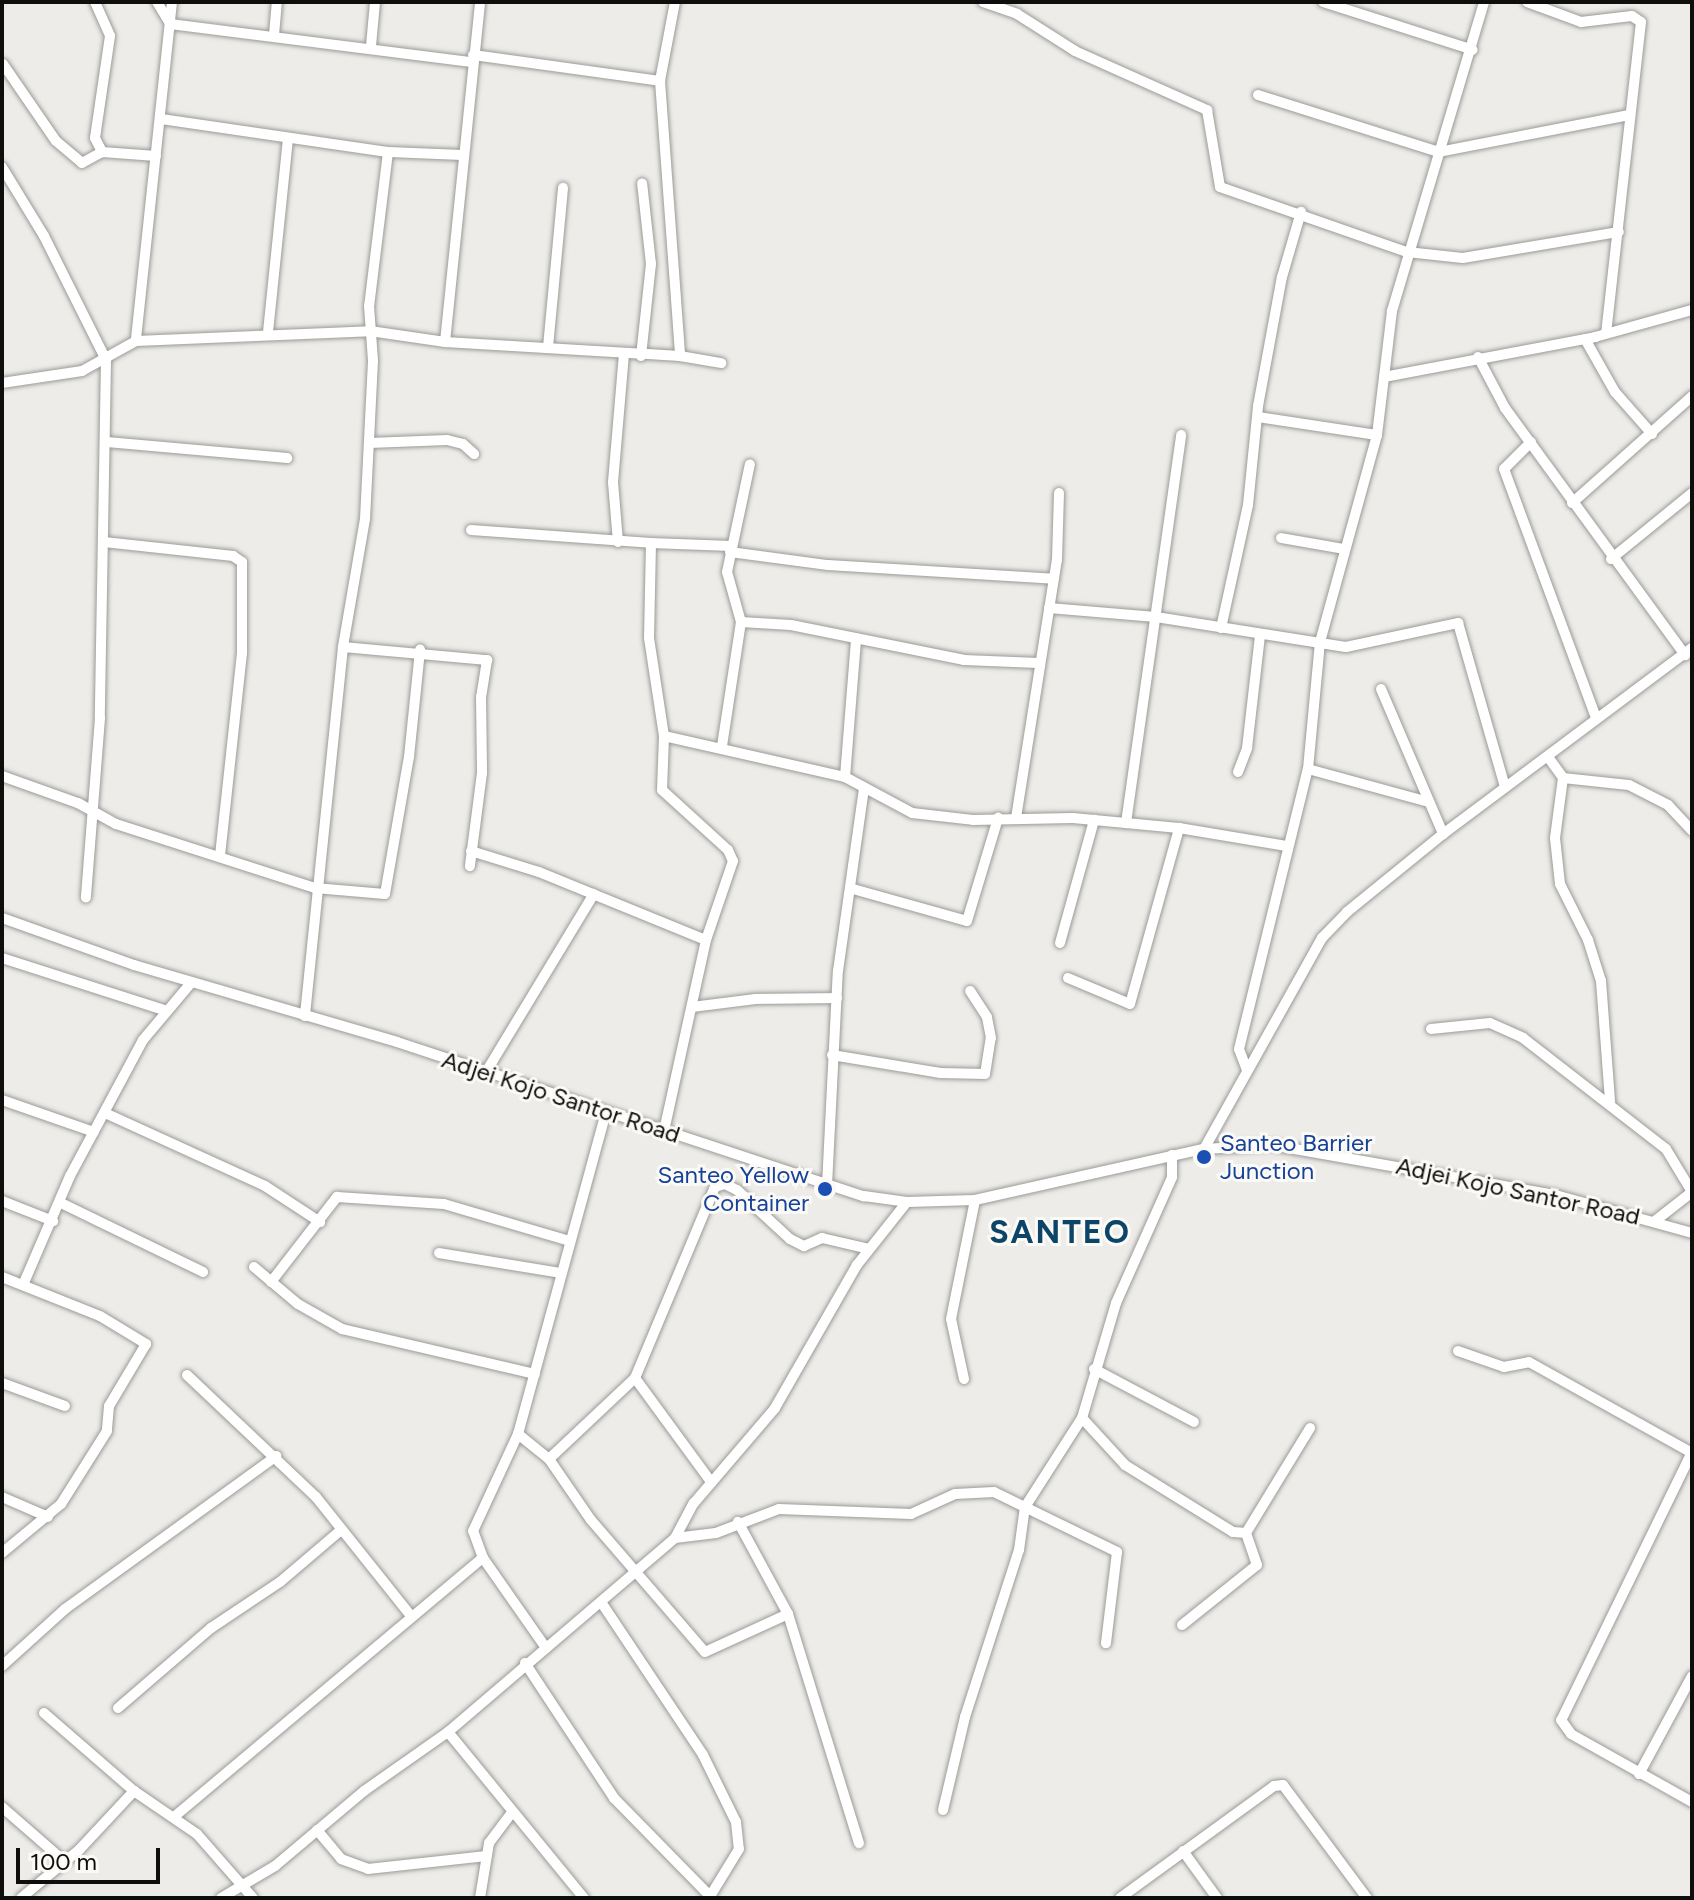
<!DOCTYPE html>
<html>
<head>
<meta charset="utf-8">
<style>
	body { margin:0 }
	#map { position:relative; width:1694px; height:1900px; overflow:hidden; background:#edece9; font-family:Figtree,sans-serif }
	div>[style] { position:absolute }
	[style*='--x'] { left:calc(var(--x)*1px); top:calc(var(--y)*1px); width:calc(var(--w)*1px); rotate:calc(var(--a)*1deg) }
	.roads { filter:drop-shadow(0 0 2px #9b9a97) drop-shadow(0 0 2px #9b9a97) }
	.minor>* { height:10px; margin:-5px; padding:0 5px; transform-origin:5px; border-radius:5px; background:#fff }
	.dots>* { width:22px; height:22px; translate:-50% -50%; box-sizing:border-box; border:4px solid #fbfaf6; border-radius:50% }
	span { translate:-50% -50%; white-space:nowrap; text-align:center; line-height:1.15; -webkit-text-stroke:6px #fbfaf6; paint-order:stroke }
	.street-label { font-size:24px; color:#0e0e0d }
	.transit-label { font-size:24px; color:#164399 }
	.left { translate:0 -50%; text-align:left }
	.right { translate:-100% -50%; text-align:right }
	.district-label { font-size:32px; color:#0c4567; font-weight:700; letter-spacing:2px }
	.frame { position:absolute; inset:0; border:4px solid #0e0e0d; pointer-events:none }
	.scale { position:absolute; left:16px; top:1848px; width:144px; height:36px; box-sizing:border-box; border:4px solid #0e0e0d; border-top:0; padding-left:10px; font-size:24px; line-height:28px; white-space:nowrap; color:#0e0e0d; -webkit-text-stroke:6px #fbfaf6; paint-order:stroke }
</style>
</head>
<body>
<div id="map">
	<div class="roads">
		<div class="minor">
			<i style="--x:95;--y:2;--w:37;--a:66"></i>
			<i style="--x:110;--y:36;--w:103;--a:98.4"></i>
			<i style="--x:95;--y:138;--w:16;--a:63"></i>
			<i style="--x:102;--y:152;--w:54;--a:4.2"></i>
			<i style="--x:157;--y:2;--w:26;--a:59"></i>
			<i style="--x:172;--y:2;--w:341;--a:96.1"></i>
			<i style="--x:136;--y:341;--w:234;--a:-2.4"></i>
			<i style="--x:370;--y:331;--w:76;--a:8.3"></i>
			<i style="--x:445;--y:342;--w:235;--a:3.4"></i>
			<i style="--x:680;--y:356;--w:42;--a:9.7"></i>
			<i style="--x:675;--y:2;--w:80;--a:100.8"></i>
			<i style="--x:660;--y:81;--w:276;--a:85.8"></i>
			<i style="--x:983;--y:2;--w:36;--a:19"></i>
			<i style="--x:1017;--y:14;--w:69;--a:32.5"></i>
			<i style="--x:1075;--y:51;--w:145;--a:24.1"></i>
			<i style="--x:1207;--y:110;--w:78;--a:80.4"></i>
			<i style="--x:1220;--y:187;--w:198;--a:19.2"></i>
			<i style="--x:1407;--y:252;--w:56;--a:6.1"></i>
			<i style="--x:1463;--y:258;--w:158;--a:-9.5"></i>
			<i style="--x:1323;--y:2;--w:157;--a:17.7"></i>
			<i style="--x:1527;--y:2;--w:58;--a:20.3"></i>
			<i style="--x:1581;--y:22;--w:51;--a:-6.7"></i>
			<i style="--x:1632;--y:16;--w:11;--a:34"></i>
			<i style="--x:1641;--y:22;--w:313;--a:96.4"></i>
			<i style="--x:170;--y:24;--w:304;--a:7.2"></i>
			<i style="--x:274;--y:35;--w:33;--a:-85"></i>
			<i style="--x:371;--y:46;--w:44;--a:-84.8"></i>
			<i style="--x:473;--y:55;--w:189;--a:7.9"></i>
			<i style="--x:3;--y:64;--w:93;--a:55.5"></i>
			<i style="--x:56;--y:141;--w:34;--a:40"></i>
			<i style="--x:82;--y:163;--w:23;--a:-29"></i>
			<i style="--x:1258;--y:95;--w:190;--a:17.5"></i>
			<i style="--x:1439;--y:152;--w:194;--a:-11"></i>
			<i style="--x:161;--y:119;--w:229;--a:8.3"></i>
			<i style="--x:388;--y:152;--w:155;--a:97"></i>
			<i style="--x:369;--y:306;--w:55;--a:85.8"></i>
			<i style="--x:373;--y:361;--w:158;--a:92.9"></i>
			<i style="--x:365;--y:519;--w:130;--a:99.8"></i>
			<i style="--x:343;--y:647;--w:371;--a:95.9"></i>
			<i style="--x:388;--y:152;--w:75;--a:2.3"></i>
			<i style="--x:2;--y:167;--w:81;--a:58.7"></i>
			<i style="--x:44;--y:236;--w:139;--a:63.4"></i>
			<i style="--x:106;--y:360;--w:358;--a:91"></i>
			<i style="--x:100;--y:718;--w:180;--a:94.5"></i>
			<i style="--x:268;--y:332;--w:195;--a:-84.1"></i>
			<i style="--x:1585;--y:339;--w:61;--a:60.5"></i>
			<i style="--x:1615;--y:392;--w:56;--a:48.6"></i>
			<i style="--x:445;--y:342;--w:342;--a:-84.1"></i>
			<i style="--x:548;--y:347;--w:160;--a:-84.6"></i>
			<i style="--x:641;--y:356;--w:93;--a:-83.8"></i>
			<i style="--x:651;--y:264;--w:81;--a:-96.3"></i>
			<i style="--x:1478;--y:357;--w:58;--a:62.1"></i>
			<i style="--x:1505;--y:408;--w:306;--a:53.9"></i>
			<i style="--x:1384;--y:377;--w:215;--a:-10.7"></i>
			<i style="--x:1595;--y:337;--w:101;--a:-15.6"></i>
			<i style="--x:2;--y:383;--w:81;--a:-8.5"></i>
			<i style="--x:82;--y:371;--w:62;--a:-29.1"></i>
			<i style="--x:1258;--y:417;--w:120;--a:8.6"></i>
			<i style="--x:107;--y:442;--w:181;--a:5.1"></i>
			<i style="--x:1531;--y:442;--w:38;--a:135"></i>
			<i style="--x:1504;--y:469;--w:265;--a:69.7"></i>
			<i style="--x:369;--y:443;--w:78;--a:-2.2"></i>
			<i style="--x:447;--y:440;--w:16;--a:14"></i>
			<i style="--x:463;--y:444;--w:15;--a:42"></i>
			<i style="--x:1572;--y:503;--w:161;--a:-41.7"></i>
			<i style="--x:471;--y:530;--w:180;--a:4.1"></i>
			<i style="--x:651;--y:543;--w:95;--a:91.2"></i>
			<i style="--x:649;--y:638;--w:99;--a:81.3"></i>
			<i style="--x:664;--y:736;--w:54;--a:92.1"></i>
			<i style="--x:662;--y:790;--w:89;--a:42.3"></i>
			<i style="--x:728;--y:850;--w:12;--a:66"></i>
			<i style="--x:733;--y:861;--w:83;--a:108.9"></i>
			<i style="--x:706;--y:940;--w:196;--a:102.4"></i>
			<i style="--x:1281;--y:538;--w:64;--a:9.9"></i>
			<i style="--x:104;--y:542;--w:130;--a:6.2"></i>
			<i style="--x:233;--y:556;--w:11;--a:34"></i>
			<i style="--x:242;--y:562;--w:91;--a:90"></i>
			<i style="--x:242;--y:653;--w:204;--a:96.2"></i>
			<i style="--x:618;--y:542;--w:60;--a:-94.8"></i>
			<i style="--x:613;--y:482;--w:129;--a:-85.1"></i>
			<i style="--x:651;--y:543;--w:80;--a:2.1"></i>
			<i style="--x:730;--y:552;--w:99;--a:7.6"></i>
			<i style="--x:828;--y:565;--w:226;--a:3.5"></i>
			<i style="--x:1611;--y:559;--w:104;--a:-39.2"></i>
			<i style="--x:1049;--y:608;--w:107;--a:4.8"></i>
			<i style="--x:1156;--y:617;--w:192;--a:9"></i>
			<i style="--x:1346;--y:647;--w:115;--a:-12.1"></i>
			<i style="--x:1458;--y:623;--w:171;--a:74"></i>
			<i style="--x:741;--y:622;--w:52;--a:-105.6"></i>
			<i style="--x:727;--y:572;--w:110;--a:-78"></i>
			<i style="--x:1221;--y:628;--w:126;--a:-77.6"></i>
			<i style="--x:1248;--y:505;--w:100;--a:-84.2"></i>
			<i style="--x:1258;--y:406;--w:131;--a:-79.5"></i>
			<i style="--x:1282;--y:277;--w:68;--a:-73.7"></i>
			<i style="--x:343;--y:647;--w:145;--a:5.2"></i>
			<i style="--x:487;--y:660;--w:37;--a:99"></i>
			<i style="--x:481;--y:697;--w:76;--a:89.2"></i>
			<i style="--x:482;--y:773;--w:94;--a:97.4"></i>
			<i style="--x:1381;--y:689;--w:158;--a:66.8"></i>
			<i style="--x:664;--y:736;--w:186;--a:12.8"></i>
			<i style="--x:845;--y:777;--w:76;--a:28.2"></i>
			<i style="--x:912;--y:813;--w:61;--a:6.5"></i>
			<i style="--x:973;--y:820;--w:100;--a:-1.1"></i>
			<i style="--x:1073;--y:818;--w:106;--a:5.4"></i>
			<i style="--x:1179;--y:828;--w:109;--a:9.5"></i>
			<i style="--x:722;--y:746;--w:125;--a:-81.3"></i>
			<i style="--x:741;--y:622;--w:50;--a:3.4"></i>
			<i style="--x:791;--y:625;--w:177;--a:11.4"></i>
			<i style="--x:964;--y:660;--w:74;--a:2.3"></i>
			<i style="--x:1548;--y:757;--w:26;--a:54"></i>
			<i style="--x:1563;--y:778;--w:66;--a:6.1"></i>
			<i style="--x:1629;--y:785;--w:44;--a:27.1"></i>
			<i style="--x:1668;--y:805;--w:35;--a:47"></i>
			<i style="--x:1308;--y:769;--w:125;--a:15.3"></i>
			<i style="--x:1238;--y:772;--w:26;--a:-69"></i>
			<i style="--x:1247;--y:748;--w:114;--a:-83.4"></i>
			<i style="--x:2;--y:776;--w:81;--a:19.6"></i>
			<i style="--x:78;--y:803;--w:43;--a:28.9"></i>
			<i style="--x:116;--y:824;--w:209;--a:17.8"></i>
			<i style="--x:315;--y:888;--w:70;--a:4.9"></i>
			<i style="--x:385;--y:894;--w:139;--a:-80.1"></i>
			<i style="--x:409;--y:757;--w:108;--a:-84.1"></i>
			<i style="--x:845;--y:777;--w:137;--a:-85.4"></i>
			<i style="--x:1563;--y:778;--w:61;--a:97.6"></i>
			<i style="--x:1555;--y:838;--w:46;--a:83.8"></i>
			<i style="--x:1560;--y:884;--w:63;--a:63.4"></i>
			<i style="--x:1588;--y:940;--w:43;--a:72.4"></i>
			<i style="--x:1601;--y:981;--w:121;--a:85.7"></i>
			<i style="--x:1016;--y:818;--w:261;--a:-81"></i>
			<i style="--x:1057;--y:560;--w:67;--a:-88.3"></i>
			<i style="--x:1126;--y:823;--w:392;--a:-81.9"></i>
			<i style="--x:471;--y:851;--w:71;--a:17.2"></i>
			<i style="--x:539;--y:872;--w:180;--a:22.2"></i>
			<i style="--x:853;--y:889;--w:118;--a:15.7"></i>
			<i style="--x:967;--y:921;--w:108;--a:-73.2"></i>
			<i style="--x:2;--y:918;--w:140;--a:19.6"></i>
			<i style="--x:134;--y:965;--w:274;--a:16.3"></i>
			<i style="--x:397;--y:1042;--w:492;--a:18.3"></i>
			<i style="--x:864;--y:1196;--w:43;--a:7.9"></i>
			<i style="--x:907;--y:1202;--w:68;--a:-1.7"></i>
			<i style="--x:975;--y:1200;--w:235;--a:-12.6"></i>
			<i style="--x:1204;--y:1149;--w:68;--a:-3.4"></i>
			<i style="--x:1272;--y:1145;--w:287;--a:10"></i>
			<i style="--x:1555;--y:1195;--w:142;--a:15.5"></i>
			<i style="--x:1060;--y:943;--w:128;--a:-74.5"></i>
			<i style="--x:2;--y:958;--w:173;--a:17.8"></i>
			<i style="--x:1068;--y:978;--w:67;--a:22.8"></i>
			<i style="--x:1130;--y:1004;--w:183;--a:-74.4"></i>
			<i style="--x:692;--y:1007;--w:64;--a:-7.2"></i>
			<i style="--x:755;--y:999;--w:82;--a:-0.7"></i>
			<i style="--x:1431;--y:1029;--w:59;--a:-5.8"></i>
			<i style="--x:1490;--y:1023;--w:36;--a:24"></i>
			<i style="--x:1523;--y:1038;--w:181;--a:37.8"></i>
			<i style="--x:1666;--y:1149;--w:50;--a:58.8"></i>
			<i style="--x:832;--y:1055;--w:110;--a:9.4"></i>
			<i style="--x:941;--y:1073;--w:44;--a:1.3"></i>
			<i style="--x:985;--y:1074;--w:36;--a:-81"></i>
			<i style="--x:991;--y:1038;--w:21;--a:-101"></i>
			<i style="--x:987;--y:1017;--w:31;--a:-123"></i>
			<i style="--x:1247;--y:1070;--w:22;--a:-111"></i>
			<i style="--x:1239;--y:1049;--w:288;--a:-76.2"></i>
			<i style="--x:1308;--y:769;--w:128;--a:-84.6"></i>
			<i style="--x:1320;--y:642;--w:215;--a:-74.6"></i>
			<i style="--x:1377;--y:435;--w:125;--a:-83.1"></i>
			<i style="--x:1392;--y:311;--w:322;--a:-73.4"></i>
			<i style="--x:486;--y:1072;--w:208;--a:-58.8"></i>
			<i style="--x:2;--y:1100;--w:97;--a:19.2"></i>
			<i style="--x:105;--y:1113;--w:176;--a:24.5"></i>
			<i style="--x:265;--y:1186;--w:66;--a:33.2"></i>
			<i style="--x:1204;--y:1149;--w:242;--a:-60.8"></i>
			<i style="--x:1322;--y:938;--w:36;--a:-46"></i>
			<i style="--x:1347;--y:912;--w:124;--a:-39.1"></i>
			<i style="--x:1443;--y:834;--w:311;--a:-36.8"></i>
			<i style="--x:827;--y:1185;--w:214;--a:-87.1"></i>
			<i style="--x:838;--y:971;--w:185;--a:-81.9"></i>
			<i style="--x:2;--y:1201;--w:55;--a:21.4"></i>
			<i style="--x:61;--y:1203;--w:158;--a:25.9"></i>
			<i style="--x:1655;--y:1221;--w:47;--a:-38.1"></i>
			<i style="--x:439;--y:1253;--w:124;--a:9.3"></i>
			<i style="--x:254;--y:1267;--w:57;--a:40.1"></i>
			<i style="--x:298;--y:1304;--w:51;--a:29.6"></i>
			<i style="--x:342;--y:1329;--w:198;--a:13.1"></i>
			<i style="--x:2;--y:1277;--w:105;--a:21.7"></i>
			<i style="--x:100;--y:1316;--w:54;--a:31.3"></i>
			<i style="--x:146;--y:1344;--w:72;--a:120.8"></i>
			<i style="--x:109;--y:1406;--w:25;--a:95"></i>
			<i style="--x:107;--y:1431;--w:86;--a:122.2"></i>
			<i style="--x:61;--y:1504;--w:77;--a:140.3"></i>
			<i style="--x:271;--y:1282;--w:108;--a:-52.2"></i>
			<i style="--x:337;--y:1197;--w:107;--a:3.7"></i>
			<i style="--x:444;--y:1204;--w:131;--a:16.4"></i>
			<i style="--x:23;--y:1285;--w:119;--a:-66.7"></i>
			<i style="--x:70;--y:1176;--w:154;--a:-61.8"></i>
			<i style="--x:143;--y:1040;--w:75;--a:-49.9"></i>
			<i style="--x:1458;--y:1351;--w:49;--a:19.2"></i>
			<i style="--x:1504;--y:1367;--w:25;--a:-11"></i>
			<i style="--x:1529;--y:1362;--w:187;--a:29.2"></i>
			<i style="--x:1094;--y:1369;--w:113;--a:27.9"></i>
			<i style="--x:187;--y:1375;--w:178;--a:43.4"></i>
			<i style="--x:316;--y:1497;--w:152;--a:51.4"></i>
			<i style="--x:635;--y:1378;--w:129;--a:53.8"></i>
			<i style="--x:964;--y:1379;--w:61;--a:-102.2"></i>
			<i style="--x:951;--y:1319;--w:121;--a:-78.6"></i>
			<i style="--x:2;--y:1383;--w:67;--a:20.1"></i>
			<i style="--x:1082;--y:1418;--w:64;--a:47.5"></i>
			<i style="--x:1125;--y:1465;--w:127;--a:31.8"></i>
			<i style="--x:1233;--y:1532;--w:13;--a:4"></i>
			<i style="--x:1246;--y:1533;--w:123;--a:-58.6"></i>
			<i style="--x:518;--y:1434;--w:40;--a:39"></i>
			<i style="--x:549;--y:1459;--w:118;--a:-43.3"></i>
			<i style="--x:635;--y:1378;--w:207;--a:-67.3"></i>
			<i style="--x:715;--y:1187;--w:10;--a:-17"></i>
			<i style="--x:725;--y:1184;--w:13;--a:27"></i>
			<i style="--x:737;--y:1190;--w:72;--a:42.8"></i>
			<i style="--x:790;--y:1239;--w:16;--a:27"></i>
			<i style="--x:804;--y:1246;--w:20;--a:-24"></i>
			<i style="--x:822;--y:1238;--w:48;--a:13.2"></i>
			<i style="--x:1692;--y:1452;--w:298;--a:116"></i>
			<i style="--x:1561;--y:1720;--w:17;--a:54"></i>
			<i style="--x:1571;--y:1734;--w:139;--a:29.3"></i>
			<i style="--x:549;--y:1459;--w:74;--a:55.5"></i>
			<i style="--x:591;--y:1520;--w:174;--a:49.2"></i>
			<i style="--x:705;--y:1652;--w:91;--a:-24.6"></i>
			<i style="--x:788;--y:1614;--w:105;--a:-118.5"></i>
			<i style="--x:2;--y:1497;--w:50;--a:23.5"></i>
			<i style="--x:675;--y:1538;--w:41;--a:-7"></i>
			<i style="--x:716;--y:1533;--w:67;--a:-20.9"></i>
			<i style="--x:779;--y:1509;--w:132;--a:2.2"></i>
			<i style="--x:911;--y:1514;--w:48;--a:-24.4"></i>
			<i style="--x:955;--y:1494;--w:39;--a:-3"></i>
			<i style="--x:994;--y:1492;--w:137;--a:26"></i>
			<i style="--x:1117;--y:1552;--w:92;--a:96.9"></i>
			<i style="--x:601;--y:1602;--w:184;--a:56.3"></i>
			<i style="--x:703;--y:1755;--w:75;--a:63.8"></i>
			<i style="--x:736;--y:1822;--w:27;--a:84"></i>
			<i style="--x:739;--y:1849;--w:57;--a:121.5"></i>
			<i style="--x:788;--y:1614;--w:240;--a:72.8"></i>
			<i style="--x:1182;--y:1625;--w:96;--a:-38.7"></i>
			<i style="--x:1257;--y:1565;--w:34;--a:-109"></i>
			<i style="--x:546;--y:1648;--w:110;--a:-125"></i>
			<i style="--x:483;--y:1558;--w:29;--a:-110"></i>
			<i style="--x:473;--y:1531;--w:107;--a:-65.1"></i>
			<i style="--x:518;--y:1434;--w:334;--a:-74.7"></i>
			<i style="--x:525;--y:1663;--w:162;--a:56.6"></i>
			<i style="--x:614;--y:1798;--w:137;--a:45.6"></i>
			<i style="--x:2;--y:1666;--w:85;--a:-42.1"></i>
			<i style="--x:65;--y:1609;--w:261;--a:-35.9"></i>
			<i style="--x:118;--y:1708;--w:123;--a:-40.7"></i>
			<i style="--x:211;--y:1628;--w:83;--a:-33.7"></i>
			<i style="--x:280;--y:1582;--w:79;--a:-40.4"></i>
			<i style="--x:44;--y:1713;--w:119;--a:40.9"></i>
			<i style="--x:134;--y:1791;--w:76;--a:34.3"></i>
			<i style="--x:197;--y:1834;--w:85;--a:48.8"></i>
			<i style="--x:448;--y:1732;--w:215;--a:50.7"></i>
			<i style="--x:1639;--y:1774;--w:111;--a:-61.6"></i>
			<i style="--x:2;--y:1807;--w:84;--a:41.1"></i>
			<i style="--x:943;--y:1810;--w:96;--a:-76.7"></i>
			<i style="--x:965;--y:1717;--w:176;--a:-72.1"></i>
			<i style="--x:1019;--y:1550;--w:43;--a:-82.1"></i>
			<i style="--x:1025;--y:1507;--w:106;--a:-57.4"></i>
			<i style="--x:1082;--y:1418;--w:120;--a:-73.5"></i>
			<i style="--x:1116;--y:1303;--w:138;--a:-66"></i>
			<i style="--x:1172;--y:1177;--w:22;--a:-90"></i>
			<i style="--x:175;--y:1816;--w:402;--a:-40"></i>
			<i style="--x:317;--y:1830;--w:38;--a:50"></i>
			<i style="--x:341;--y:1859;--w:29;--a:20"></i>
			<i style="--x:368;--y:1869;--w:119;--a:-6.3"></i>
			<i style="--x:1183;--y:1851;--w:58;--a:54.1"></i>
			<i style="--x:21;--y:1898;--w:75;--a:-39.6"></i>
			<i style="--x:79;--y:1850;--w:81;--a:-47"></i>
			<i style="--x:221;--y:1898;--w:63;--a:-30.7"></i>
			<i style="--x:275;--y:1866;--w:116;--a:-40.1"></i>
			<i style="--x:364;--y:1791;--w:103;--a:-35.1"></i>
			<i style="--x:448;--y:1732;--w:299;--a:-40.5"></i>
			<i style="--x:675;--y:1538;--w:40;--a:-62"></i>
			<i style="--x:694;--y:1503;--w:125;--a:-49.5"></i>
			<i style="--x:775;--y:1408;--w:165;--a:-60.2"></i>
			<i style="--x:857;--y:1265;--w:80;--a:-51.6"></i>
			<i style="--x:480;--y:1898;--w:56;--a:-80.7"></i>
			<i style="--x:489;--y:1843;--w:39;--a:-53"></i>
			<i style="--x:1120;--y:1898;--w:190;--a:-36"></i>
			<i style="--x:1274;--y:1786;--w:9;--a:-6"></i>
			<i style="--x:1283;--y:1785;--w:141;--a:53.4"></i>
		</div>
	</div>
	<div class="dots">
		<i style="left:1204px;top:1157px;background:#1a4fb4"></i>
		<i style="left:825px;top:1189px;background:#1a4fb4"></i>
	</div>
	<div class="street-label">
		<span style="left:561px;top:1097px;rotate:18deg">Adjei Kojo Santor Road</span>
		<span style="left:1518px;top:1191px;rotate:12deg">Adjei Kojo Santor Road</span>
	</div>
	<div class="transit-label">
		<span class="left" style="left:1220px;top:1157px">Santeo Barrier<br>Junction</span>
		<span class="right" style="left:809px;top:1189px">Santeo Yellow<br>Container</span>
	</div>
	<div class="district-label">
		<span style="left:1060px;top:1232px">SANTEO</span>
	</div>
	<div class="frame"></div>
	<div class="scale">100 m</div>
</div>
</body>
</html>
